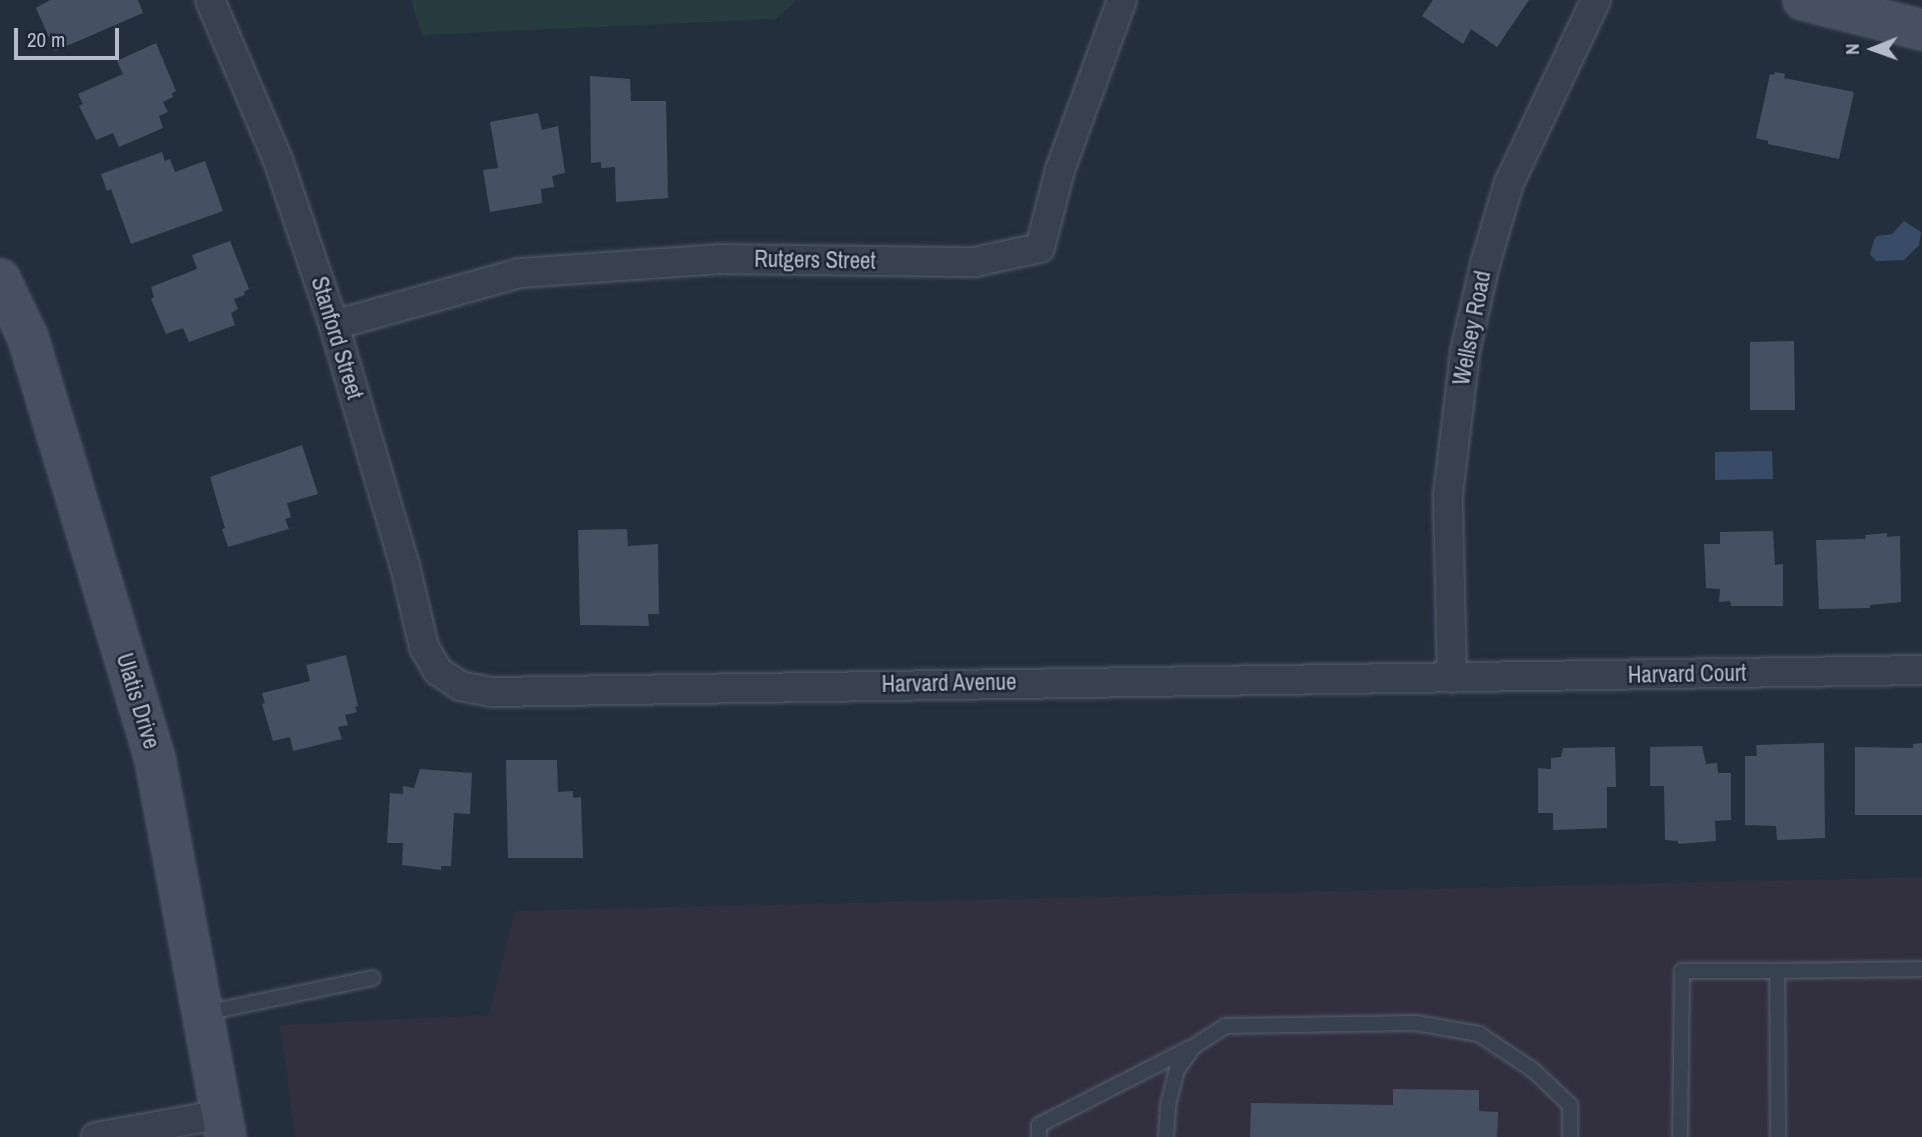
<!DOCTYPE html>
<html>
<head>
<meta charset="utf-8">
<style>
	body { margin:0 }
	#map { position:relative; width:1922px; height:1137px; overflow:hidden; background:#242f3e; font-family:"Archivo Narrow",sans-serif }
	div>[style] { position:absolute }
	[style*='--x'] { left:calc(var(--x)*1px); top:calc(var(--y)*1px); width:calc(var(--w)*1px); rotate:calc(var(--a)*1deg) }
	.medical>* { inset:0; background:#32303f }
	.green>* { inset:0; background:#263c3f }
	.water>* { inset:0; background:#394c67 }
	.building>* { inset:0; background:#455162 }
	.roads { filter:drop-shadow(0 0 2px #565f6c) drop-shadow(0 0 2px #565f6c) }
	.lane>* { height:14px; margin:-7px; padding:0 7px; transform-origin:7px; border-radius:7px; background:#38414e }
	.street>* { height:28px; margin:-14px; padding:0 14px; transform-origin:14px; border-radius:14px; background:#38414e }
	.secondary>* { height:38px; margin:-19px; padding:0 19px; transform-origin:19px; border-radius:19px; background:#465061 }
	span { translate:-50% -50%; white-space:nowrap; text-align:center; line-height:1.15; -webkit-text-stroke:5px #1d2633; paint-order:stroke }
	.street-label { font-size:23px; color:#b4bcc9 }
	.north { position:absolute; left:1838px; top:14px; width:70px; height:70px; -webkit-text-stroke:5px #1d2633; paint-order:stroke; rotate:269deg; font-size:19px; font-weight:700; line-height:28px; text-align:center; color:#b4bcc9 }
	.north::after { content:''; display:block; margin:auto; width:24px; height:32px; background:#b4bcc9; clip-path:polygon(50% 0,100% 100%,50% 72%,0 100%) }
	.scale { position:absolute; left:14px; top:28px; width:105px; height:32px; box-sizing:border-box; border:4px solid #b4bcc9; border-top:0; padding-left:9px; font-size:21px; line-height:24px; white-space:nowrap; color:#b4bcc9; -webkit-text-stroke:5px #1d2633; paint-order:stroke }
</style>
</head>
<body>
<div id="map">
	<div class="medical">
		<i style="clip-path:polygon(1922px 877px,1922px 1137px,295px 1137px,280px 1025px,489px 1015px,515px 911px)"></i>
	</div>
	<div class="green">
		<i style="clip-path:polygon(411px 0,797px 0,775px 19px,422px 35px)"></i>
	</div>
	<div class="water">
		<i style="clip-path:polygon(1904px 221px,1921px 232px,1919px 245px,1904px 260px,1876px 261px,1870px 254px,1874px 240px,1877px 236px,1892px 234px)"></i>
		<i style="clip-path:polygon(1772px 451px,1773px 479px,1715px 480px,1715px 452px)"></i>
	</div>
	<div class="building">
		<i style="clip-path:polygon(50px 0,138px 0,143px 13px,55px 51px,36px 8px)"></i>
		<i style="clip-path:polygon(1433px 0,1529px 0,1497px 47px,1471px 29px,1463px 44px,1422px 16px)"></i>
		<i style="clip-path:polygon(156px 43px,176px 91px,172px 93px,173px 97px,163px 102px,168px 112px,159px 116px,163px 128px,119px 147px,113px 133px,96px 140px,79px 106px,83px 104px,78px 94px,123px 74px,117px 61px)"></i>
		<i style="clip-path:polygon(1775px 72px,1785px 74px,1784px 78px,1854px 92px,1839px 159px,1768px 144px,1768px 141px,1756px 138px,1770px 74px,1774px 75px)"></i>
		<i style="clip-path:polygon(590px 76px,630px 79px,631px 101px,666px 101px,668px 198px,616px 202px,615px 167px,601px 168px,601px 162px,591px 163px)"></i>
		<i style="clip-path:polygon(538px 113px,542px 130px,558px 126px,565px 173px,552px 176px,554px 187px,541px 189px,542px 203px,490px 212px,483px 170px,498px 168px,490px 122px)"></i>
		<i style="clip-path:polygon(162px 152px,165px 161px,170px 159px,175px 172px,205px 161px,223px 211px,131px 244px,111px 189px,107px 191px,101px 174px)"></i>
		<i style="clip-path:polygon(230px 241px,249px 289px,244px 292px,245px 295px,234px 299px,238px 309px,231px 313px,235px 325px,189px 342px,183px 328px,166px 334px,151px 299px,154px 297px,151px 287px,197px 269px,192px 255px)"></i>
		<i style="clip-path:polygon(1794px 341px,1795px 410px,1750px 410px,1750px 342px)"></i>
		<i style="clip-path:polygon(302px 445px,318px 494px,287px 503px,291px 517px,285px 519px,289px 529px,228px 547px,222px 529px,225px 528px,210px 477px)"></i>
		<i style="clip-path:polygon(627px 529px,628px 546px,658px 544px,659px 614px,648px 614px,649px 626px,580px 625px,578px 530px)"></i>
		<i style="clip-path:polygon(1773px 531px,1775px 565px,1783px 564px,1783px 606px,1731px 606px,1730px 601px,1719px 602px,1720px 589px,1706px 588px,1704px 544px,1720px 544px,1720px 532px)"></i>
		<i style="clip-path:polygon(1887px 533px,1887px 537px,1900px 536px,1901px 602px,1870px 605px,1870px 608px,1819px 609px,1816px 540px,1865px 539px,1866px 535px)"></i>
		<i style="clip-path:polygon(346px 655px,358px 706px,355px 707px,357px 712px,345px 715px,348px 725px,338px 727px,342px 739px,293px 751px,290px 737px,273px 741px,262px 704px,265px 703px,262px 693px,310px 681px,306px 665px)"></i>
		<i style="clip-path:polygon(1824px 743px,1825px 838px,1777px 840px,1776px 826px,1745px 825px,1745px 756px,1757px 756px,1756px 745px)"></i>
		<i style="clip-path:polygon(1922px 743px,1922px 815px,1855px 815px,1855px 747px,1913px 748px,1913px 744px)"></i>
		<i style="clip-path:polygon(1702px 746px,1706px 764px,1717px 763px,1718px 773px,1731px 773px,1731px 820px,1715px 821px,1716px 841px,1678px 844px,1678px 841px,1665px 840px,1664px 786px,1650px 786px,1650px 747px)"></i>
		<i style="clip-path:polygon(1615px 747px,1616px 787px,1607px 787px,1607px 828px,1553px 830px,1553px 813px,1538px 813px,1538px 768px,1551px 769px,1551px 758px,1561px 757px,1563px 748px)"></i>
		<i style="clip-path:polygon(506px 760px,557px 760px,558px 792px,573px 791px,573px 798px,581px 797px,583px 858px,508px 858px)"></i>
		<i style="clip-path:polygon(420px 769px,472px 773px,470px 814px,454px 813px,451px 866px,441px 866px,441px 870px,402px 865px,403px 843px,387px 843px,390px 793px,403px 794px,403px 786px,414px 788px)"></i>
		<i style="clip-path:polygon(1393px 1089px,1479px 1090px,1479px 1111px,1498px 1112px,1497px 1137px,1250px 1137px,1251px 1103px,1393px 1105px)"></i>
	</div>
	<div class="roads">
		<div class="lane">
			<i style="--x:205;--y:1013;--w:171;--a:-11.8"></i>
			<i style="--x:1039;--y:1137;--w:12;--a:-90"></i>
			<i style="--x:1039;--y:1125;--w:169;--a:-27"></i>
			<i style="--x:1166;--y:1137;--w:32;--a:-86"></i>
			<i style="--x:1168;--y:1105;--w:36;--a:-76"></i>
			<i style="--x:1177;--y:1070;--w:28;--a:-55"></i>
			<i style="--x:1193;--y:1047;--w:38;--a:-33"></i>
			<i style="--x:1225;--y:1026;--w:191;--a:-0.9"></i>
			<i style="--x:1416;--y:1023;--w:64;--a:9.9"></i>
			<i style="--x:1479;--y:1034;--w:65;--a:33.7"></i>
			<i style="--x:1533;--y:1070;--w:51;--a:43.4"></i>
			<i style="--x:1570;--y:1105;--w:32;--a:90"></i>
			<i style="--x:1680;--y:1137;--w:166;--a:-89.3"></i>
			<i style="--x:1682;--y:971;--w:95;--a:0"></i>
			<i style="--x:1778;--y:1137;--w:166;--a:-90.3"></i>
			<i style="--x:1777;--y:971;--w:145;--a:-0.8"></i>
		</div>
		<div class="street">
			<i style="--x:210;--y:0;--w:174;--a:67"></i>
			<i style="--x:278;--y:160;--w:174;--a:71.3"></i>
			<i style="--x:334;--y:325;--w:251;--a:73.6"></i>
			<i style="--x:405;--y:566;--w:83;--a:76.8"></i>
			<i style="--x:424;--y:647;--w:28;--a:60"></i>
			<i style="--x:438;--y:671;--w:27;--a:34"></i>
			<i style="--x:460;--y:686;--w:32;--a:11"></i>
			<i style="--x:491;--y:692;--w:1431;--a:-0.88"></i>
			<i style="--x:334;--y:325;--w:193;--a:-15.6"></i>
			<i style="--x:520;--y:273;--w:198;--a:-4"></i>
			<i style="--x:718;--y:259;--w:257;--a:0.7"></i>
			<i style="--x:975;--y:262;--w:66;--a:-12.2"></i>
			<i style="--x:1040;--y:248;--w:81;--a:-75.6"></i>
			<i style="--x:1060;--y:170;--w:181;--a:-70"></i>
			<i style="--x:1452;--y:678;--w:183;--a:-91.3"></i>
			<i style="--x:1448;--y:495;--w:144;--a:-83.2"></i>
			<i style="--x:1465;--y:352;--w:90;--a:-77.2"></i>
			<i style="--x:1485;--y:264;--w:84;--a:-73.5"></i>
			<i style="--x:1509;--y:183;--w:203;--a:-64.6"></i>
			<i style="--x:96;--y:1137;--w:129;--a:-10.3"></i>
		</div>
		<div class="secondary">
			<i style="--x:1803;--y:0;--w:123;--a:14.1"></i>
			<i style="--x:0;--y:279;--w:65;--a:64.6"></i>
			<i style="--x:28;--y:338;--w:440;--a:73.2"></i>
			<i style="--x:155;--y:759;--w:385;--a:79.4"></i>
		</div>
	</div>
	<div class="street-label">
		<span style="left:815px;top:260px;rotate:1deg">Rutgers Street</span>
		<span style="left:1472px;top:328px;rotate:-79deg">Wellsey Road</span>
		<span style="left:337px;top:338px;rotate:73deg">Stanford Street</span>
		<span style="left:1687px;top:674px;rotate:-1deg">Harvard Court</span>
		<span style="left:949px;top:683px;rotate:-1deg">Harvard Avenue</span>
		<span style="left:138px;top:701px;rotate:73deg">Ulatis Drive</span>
	</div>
	<div class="north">N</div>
	<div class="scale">20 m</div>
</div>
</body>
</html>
